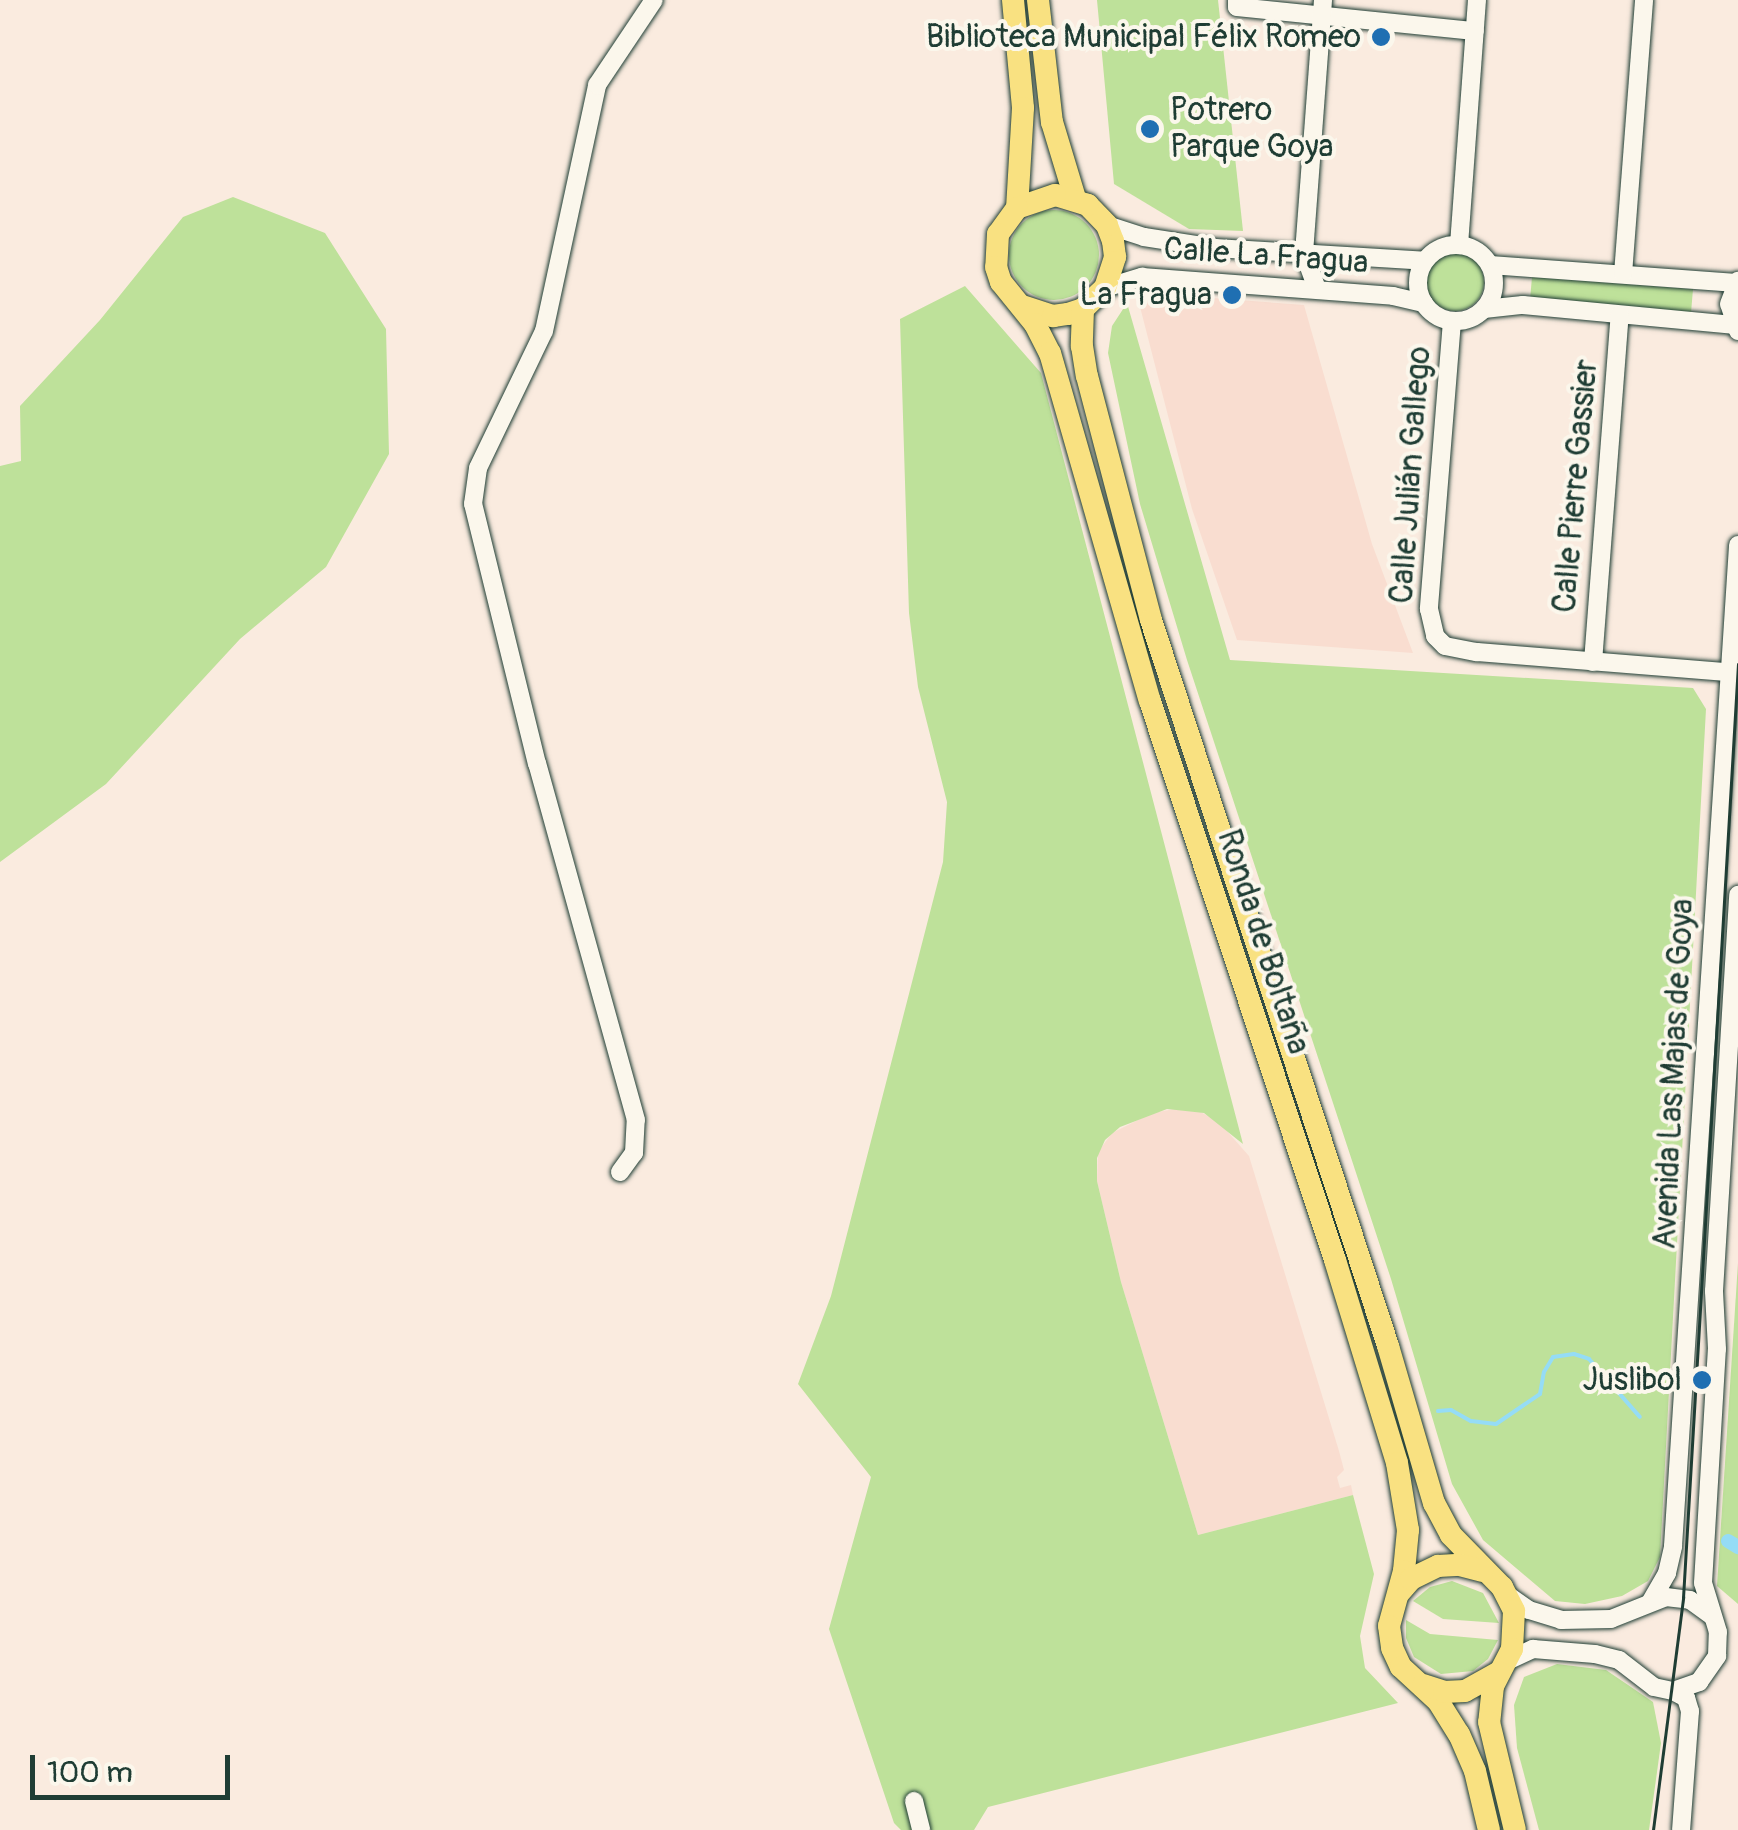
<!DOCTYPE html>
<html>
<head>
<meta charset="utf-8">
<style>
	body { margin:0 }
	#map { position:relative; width:1738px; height:1830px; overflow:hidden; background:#faebdf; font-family:Pangolin,sans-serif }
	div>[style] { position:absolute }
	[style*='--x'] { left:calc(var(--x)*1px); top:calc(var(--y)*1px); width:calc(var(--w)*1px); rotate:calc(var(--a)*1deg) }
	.built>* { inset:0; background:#f9ddd0 }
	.green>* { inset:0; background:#bee19a }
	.round { border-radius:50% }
	.stream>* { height:4px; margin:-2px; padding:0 2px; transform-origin:2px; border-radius:2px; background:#95dcf6 }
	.canal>* { height:14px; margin:-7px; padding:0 7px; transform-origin:7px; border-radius:7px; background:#95dcf6 }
	.roads { filter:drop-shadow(0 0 2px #1f3d34) drop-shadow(0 0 2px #1f3d34) }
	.minor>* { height:18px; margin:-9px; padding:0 9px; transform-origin:9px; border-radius:9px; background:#fbf7ec }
	.minor>.ring { margin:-9px; padding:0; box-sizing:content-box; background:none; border:18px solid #fbf7ec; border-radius:50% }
	.major>* { height:22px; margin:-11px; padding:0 11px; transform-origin:11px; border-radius:11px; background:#f9e181 }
	.tram>* { height:2.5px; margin:-1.25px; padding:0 1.25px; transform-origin:1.25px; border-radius:1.25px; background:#1f3d34 }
	.dots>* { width:28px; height:28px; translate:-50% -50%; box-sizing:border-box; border:5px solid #fbf7ec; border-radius:50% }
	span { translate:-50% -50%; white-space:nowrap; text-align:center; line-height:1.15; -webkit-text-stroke:8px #fbf7ec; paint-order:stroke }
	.poi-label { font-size:32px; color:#1f3d34 }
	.right { translate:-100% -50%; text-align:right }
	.left { translate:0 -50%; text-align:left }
	.street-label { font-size:32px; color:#1f3d34 }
	.scale { position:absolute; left:30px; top:1755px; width:200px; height:45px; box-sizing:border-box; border:5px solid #1f3d34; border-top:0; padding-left:12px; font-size:30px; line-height:35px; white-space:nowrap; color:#1f3d34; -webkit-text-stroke:8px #fbf7ec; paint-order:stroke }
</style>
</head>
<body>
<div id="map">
	<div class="built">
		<i style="clip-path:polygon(1174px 295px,1304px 305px,1372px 544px,1413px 653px,1237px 640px,1192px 509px,1138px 299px)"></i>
		<i style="clip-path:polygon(1180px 1108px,1197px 1110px,1219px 1122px,1249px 1156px,1339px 1451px,1344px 1470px,1337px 1477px,1340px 1488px,1351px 1485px,1353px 1495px,1198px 1535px,1121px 1282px,1097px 1181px,1098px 1152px,1112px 1133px,1152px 1113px)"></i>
	</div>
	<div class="green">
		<i style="clip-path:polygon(1097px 0,1218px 0,1243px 231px,1189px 229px,1114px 184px)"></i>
		<i style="clip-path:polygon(233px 197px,325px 233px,386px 329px,389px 454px,326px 567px,240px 639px,106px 784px,0 862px,0 466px,21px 461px,20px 406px,100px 320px,183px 217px)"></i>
		<i class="round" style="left:1009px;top:210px;width:90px;height:90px"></i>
		<i class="round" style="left:1426px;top:253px;width:58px;height:58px"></i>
		<i style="clip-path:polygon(1532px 277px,1693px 289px,1691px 313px,1530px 300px)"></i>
		<i style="clip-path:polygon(965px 286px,1041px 373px,1243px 1144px,1204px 1113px,1167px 1109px,1120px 1127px,1105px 1140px,1097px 1158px,1097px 1181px,1121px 1282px,1198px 1535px,1353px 1495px,1374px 1574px,1360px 1636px,1365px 1668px,1398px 1703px,988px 1807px,974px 1830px,901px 1830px,894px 1823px,829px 1629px,871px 1477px,798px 1384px,831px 1296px,943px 862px,947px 802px,918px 687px,909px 613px,900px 319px)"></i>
		<i style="clip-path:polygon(1127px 303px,1230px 660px,1693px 688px,1706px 709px,1660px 1557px,1648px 1581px,1622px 1596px,1585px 1604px,1555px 1601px,1483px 1540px,1452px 1484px,1391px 1279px,1187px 660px,1140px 504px,1108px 353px,1112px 326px)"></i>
		<i style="clip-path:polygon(1738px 1263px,1738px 1604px,1717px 1586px)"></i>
		<i style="clip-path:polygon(1452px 1581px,1483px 1593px,1499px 1623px,1443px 1619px,1413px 1601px,1430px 1587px)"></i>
		<i style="clip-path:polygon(1406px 1620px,1430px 1634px,1498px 1640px,1488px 1659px,1473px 1671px,1441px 1674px,1414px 1657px,1406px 1638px)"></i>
		<i style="clip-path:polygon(1557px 1664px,1606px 1670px,1653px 1702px,1661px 1743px,1649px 1830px,1539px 1830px,1517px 1748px,1514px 1705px,1524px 1677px)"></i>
	</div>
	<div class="stream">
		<i style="--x:1438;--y:1411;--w:13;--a:-4"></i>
		<i style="--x:1451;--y:1410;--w:23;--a:29"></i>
		<i style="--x:1471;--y:1421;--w:25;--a:7"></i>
		<i style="--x:1496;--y:1424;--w:53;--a:-34.3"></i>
		<i style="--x:1540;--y:1394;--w:22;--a:-80"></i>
		<i style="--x:1544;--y:1372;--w:17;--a:-59"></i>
		<i style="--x:1553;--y:1357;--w:21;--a:-8"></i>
		<i style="--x:1574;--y:1354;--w:16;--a:18"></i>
		<i style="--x:1589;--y:1359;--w:77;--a:48.7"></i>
	</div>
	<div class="canal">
		<i style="--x:1728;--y:1541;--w:12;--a:31"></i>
	</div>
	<div class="roads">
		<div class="minor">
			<i style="--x:1237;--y:0;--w:7;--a:90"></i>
			<i style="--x:1237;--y:7;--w:239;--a:5.8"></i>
			<i style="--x:1107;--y:225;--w:39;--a:18"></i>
			<i style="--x:1144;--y:237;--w:72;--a:8.8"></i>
			<i style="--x:1215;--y:248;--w:210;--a:3.5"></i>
			<i style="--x:1459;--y:245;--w:246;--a:-85.8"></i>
			<i class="ring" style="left:1418px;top:245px;width:58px;height:58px"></i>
			<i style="--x:1490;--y:265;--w:247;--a:4.2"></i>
			<i style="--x:1623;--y:274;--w:275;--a:-85.6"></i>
			<i style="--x:1105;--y:288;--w:39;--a:-17"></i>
			<i style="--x:1142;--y:277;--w:252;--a:4.3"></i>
			<i style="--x:1393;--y:296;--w:32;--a:13"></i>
			<i style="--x:1317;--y:289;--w:38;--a:-110"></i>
			<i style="--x:1304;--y:253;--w:254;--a:-85.7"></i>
			<i style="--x:1484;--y:309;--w:39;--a:-6"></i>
			<i style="--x:1523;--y:305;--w:211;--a:5.4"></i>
			<i style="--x:1452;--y:321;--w:289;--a:94.6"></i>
			<i style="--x:1429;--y:609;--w:28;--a:77"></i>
			<i style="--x:1435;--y:636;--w:14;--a:45"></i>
			<i style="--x:1445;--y:646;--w:33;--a:11"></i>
			<i style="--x:1477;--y:652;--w:251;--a:4.6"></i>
			<i style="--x:1738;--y:331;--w:28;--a:-108"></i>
			<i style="--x:1729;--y:304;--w:25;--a:-69"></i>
			<i style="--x:1593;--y:662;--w:348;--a:-85.6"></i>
			<i style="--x:620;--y:1172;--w:24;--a:-54"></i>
			<i style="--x:634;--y:1153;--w:33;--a:-87"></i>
			<i style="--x:636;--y:1120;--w:370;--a:-105.5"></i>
			<i style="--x:537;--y:764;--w:268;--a:-103.8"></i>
			<i style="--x:473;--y:504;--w:36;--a:-82"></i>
			<i style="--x:478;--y:468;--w:152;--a:-64.3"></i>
			<i style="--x:544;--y:331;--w:252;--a:-77.8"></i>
			<i style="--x:597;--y:85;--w:102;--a:-56.2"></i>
			<i style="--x:1509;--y:1596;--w:24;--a:35"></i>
			<i style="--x:1529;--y:1610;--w:34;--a:17"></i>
			<i style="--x:1561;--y:1620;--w:50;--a:-1.1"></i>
			<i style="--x:1611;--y:1619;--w:59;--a:-21.8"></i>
			<i style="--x:1666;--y:1597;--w:24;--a:7"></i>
			<i style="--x:1690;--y:1600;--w:26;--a:36"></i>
			<i style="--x:1651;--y:1601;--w:32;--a:-60"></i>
			<i style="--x:1667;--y:1573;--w:28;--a:-77"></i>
			<i style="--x:1673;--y:1546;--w:1003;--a:-86.28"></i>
			<i style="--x:1507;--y:1661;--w:29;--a:-25"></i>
			<i style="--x:1533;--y:1649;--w:62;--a:4.6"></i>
			<i style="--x:1595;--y:1654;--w:25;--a:14"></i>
			<i style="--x:1619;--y:1660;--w:44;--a:37.6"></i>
			<i style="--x:1654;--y:1687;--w:19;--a:12"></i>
			<i style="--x:1673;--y:1691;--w:28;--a:-19"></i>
			<i style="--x:1699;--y:1682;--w:32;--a:-55"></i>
			<i style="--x:1717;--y:1656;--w:24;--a:-88"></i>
			<i style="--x:1718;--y:1632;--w:51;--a:-107"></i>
			<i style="--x:1703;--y:1583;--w:234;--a:-86.6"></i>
			<i style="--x:1717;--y:1349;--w:58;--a:-93"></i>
			<i style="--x:1714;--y:1291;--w:397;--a:-86.5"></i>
			<i style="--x:1673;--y:1691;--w:15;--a:28"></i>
			<i style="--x:1686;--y:1698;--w:14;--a:73"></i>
			<i style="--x:1690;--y:1711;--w:119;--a:94.3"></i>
			<i style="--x:914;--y:1801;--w:30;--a:76"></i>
		</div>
		<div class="major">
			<i style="--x:1013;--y:0;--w:108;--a:84.7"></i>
			<i style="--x:1023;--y:108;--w:100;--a:93.4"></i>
			<i style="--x:1038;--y:0;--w:123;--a:83.5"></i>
			<i style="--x:1052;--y:122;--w:79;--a:73.2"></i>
			<i style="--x:1022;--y:306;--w:33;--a:18"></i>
			<i style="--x:1053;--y:316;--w:15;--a:-8"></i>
			<i style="--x:1068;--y:314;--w:16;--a:-18"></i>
			<i style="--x:1083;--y:309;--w:30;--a:-44"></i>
			<i style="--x:1105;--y:288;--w:33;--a:-72"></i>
			<i style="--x:1115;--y:257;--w:16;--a:-97"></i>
			<i style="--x:1113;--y:241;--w:17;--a:-111"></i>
			<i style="--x:1107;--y:225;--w:28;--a:-134"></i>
			<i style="--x:1088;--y:205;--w:34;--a:-163"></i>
			<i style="--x:1055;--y:195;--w:40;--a:161.1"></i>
			<i style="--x:1017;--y:208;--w:32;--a:126"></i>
			<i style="--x:998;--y:234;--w:33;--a:93"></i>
			<i style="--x:996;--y:267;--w:16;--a:72"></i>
			<i style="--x:1001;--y:282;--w:54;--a:51"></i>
			<i style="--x:1035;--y:324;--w:33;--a:63"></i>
			<i style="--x:1050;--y:353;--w:362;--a:74"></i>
			<i style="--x:1150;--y:701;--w:589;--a:71.69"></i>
			<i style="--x:1335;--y:1260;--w:212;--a:73"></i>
			<i style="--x:1397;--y:1463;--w:68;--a:80.7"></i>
			<i style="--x:1408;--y:1530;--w:41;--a:95.6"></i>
			<i style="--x:1404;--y:1571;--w:57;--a:105.3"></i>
			<i style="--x:1389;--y:1626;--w:22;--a:82"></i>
			<i style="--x:1392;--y:1648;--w:21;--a:65"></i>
			<i style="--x:1401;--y:1667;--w:50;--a:42.6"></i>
			<i style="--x:1438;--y:1701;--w:39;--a:58"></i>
			<i style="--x:1459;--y:1734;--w:40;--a:66.6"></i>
			<i style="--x:1475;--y:1771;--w:61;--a:76.7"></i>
			<i style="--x:1083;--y:309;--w:37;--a:92"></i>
			<i style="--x:1082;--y:346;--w:30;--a:81"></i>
			<i style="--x:1087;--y:376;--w:252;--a:75.3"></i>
			<i style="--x:1151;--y:620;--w:764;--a:71.92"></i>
			<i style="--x:1388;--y:1346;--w:164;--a:73.7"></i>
			<i style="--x:1434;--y:1503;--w:36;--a:62"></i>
			<i style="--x:1451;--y:1535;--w:73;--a:45.6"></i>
			<i style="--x:1502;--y:1587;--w:27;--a:63"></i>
			<i style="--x:1514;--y:1611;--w:38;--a:93"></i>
			<i style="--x:1512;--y:1649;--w:42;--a:117.2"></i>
			<i style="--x:1493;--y:1686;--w:36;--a:96"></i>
			<i style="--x:1489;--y:1722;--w:111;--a:76.5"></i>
			<i style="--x:1399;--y:1593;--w:18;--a:-49"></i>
			<i style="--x:1411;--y:1579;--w:30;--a:-26"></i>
			<i style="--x:1438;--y:1566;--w:22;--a:-3"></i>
			<i style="--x:1460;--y:1565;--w:23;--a:15"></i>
			<i style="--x:1423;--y:1685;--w:22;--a:18"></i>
			<i style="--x:1444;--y:1692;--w:21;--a:-3"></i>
			<i style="--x:1465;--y:1691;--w:39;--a:-29"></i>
		</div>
	</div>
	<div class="tram">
		<i style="--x:1653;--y:1830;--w:234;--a:-82.6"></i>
		<i style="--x:1683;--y:1598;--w:935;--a:-86.63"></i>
	</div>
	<div class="dots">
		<i style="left:1381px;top:37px;background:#1f6fb2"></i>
		<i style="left:1150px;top:129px;background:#1f6fb2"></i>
		<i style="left:1232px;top:295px;background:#1f6fb2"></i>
		<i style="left:1702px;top:1380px;background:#1f6fb2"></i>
	</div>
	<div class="poi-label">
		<span class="right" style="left:1361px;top:37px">Biblioteca Municipal Félix Romeo</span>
		<span class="left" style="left:1170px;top:129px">Potrero<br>Parque Goya</span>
		<span class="right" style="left:1212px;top:295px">La Fragua</span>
		<span class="right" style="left:1682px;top:1380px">Juslibol</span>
	</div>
	<div class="street-label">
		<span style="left:1266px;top:256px;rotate:4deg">Calle La Fragua</span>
		<span style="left:1411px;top:475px;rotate:-86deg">Calle Julián Gallego</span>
		<span style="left:1576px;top:486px;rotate:-85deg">Calle Pierre Gassier</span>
		<span style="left:1263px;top:942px;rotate:72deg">Ronda de Boltaña</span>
		<span style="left:1674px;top:1074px;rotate:-87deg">Avenida Las Majas de Goya</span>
	</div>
	<div class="scale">100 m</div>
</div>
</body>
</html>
